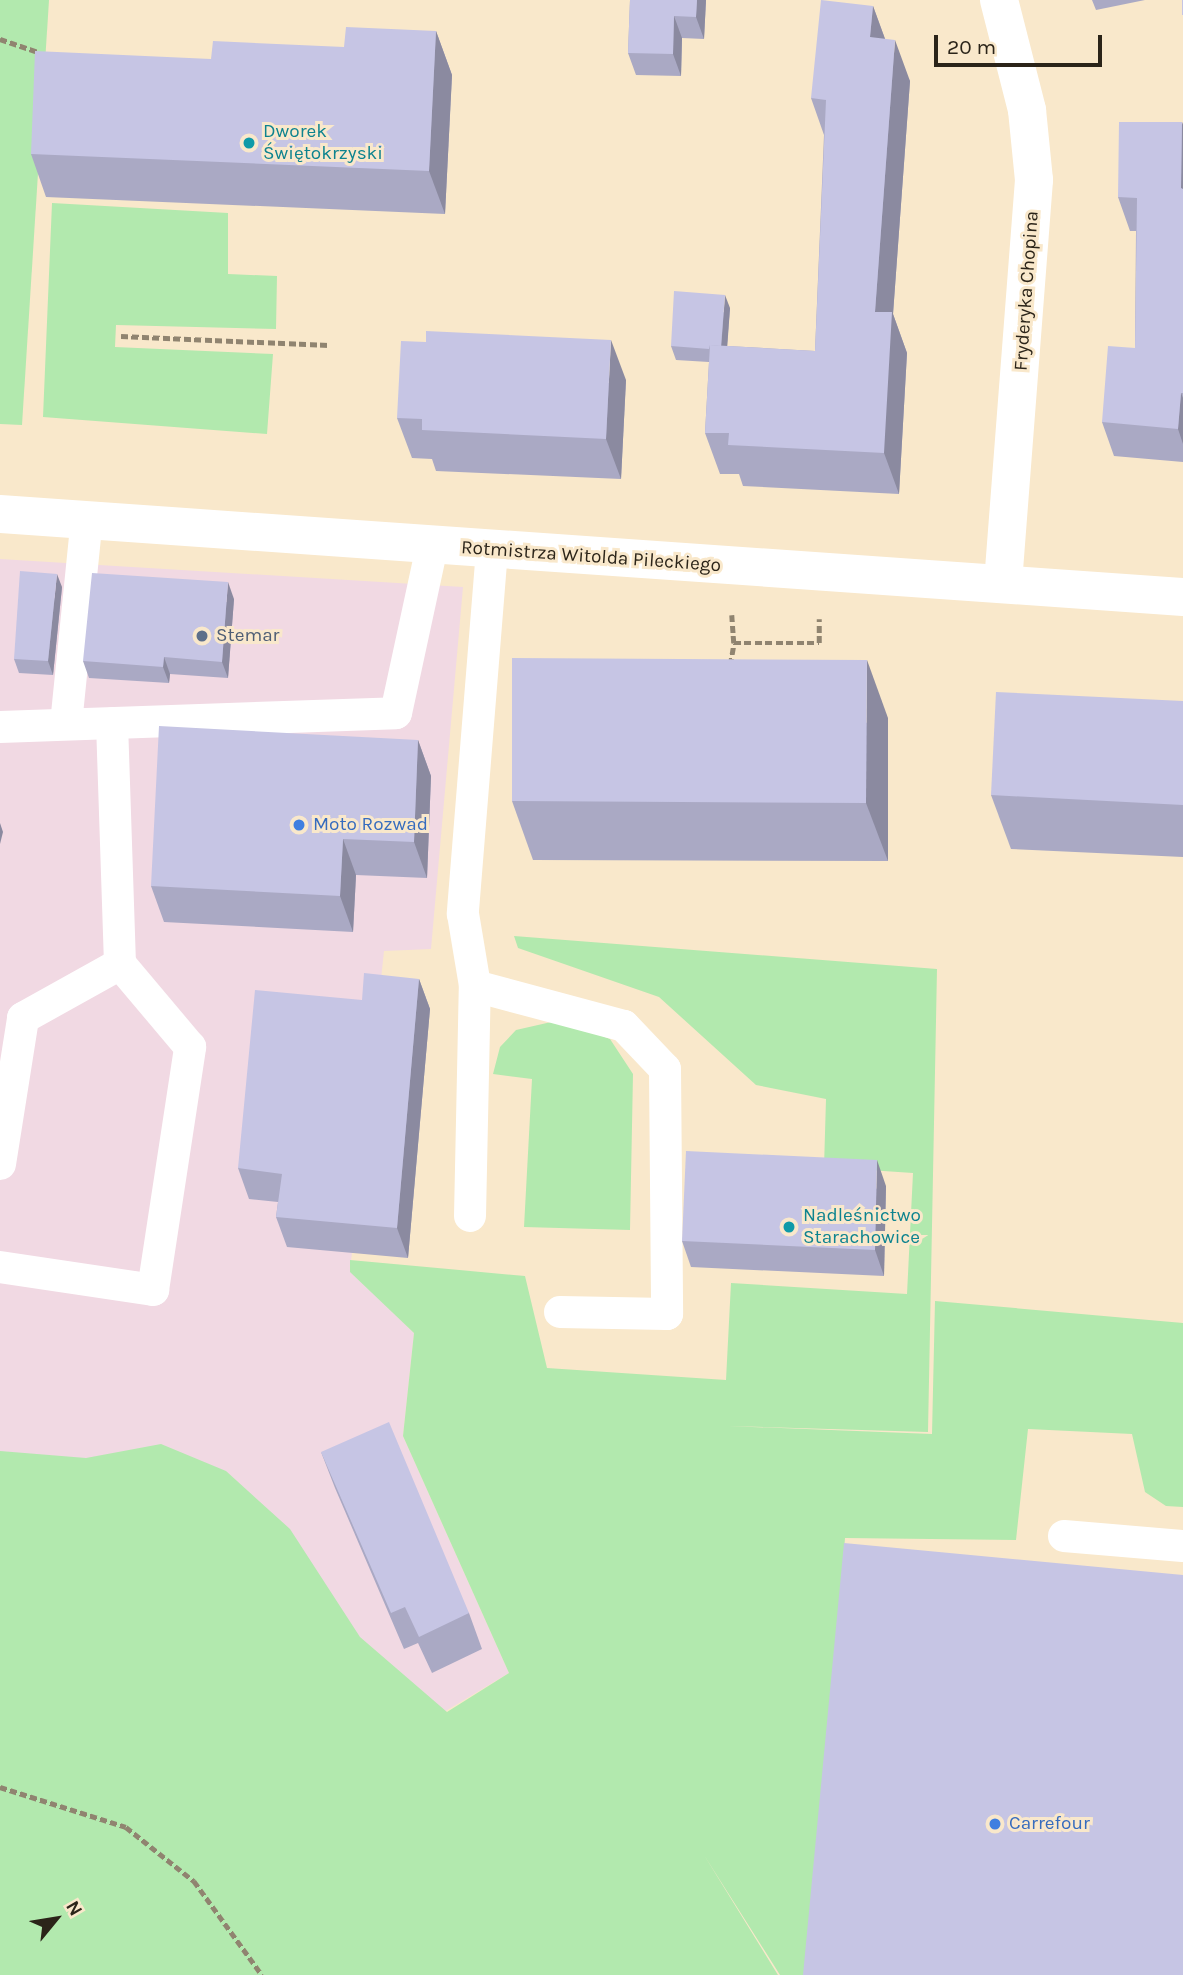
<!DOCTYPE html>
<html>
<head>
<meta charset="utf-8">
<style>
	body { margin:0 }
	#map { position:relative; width:1183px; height:1975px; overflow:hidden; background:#f9e8cb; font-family:Karla,sans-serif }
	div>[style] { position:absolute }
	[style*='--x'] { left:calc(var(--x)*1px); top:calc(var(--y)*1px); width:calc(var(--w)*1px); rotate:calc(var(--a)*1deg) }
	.industrial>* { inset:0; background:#f1d9e3 }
	.green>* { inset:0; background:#b2e9ae }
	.path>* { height:4.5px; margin-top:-2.25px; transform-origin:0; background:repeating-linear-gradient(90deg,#908470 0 7px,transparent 0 10.5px) }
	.lane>* { height:32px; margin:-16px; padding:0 16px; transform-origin:16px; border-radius:16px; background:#fff }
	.street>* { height:38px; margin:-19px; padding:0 19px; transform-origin:19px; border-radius:19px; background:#fff }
	.wall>* { inset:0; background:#aaa9c4 }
	.shaded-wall>* { inset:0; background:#8b8aa0 }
	.building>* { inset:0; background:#c6c5e4 }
	.dots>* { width:19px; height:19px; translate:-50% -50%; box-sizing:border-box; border:4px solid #f9e8cb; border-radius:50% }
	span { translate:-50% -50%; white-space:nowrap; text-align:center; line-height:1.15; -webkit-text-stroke:6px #f9e8cb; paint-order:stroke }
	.culture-label { font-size:19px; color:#0d838f }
	.left { translate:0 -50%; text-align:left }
	.street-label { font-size:19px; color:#2b2419 }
	.service-label { font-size:19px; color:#4e5e75 }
	.shop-label { font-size:19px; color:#366cbe }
	.north { position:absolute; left:21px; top:1884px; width:70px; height:70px; -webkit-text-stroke:5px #f9e8cb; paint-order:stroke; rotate:60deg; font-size:19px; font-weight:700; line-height:28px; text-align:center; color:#2b2419 }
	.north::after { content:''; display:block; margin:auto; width:24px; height:32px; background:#2b2419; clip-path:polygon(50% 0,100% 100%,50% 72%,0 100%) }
	.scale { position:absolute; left:934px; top:35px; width:168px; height:32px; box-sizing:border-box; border:4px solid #2b2419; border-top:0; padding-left:9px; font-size:21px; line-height:24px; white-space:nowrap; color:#2b2419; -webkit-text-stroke:5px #f9e8cb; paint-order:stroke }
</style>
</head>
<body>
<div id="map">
	<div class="industrial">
		<i style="clip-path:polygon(0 559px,463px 587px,431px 949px,384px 951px,350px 1271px,414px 1333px,403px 1436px,509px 1673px,434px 1718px,0 1492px)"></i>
	</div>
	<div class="green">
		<i style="clip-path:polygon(0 0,49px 0,22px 425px,0 424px)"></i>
		<i style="clip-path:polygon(52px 203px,228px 213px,228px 274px,277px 276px,276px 329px,116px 325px,115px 347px,273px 354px,267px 434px,43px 417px)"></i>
		<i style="clip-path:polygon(514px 936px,937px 969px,928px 1432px,728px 1426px,932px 1434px,935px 1301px,1183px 1323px,1183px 1507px,1166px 1506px,1145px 1492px,1132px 1434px,1028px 1429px,1016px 1540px,845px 1538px,809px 1975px,780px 1975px,704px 1855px,778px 1975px,0 1975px,0 1451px,86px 1458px,161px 1444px,226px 1471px,290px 1529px,360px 1637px,447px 1712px,509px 1673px,403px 1436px,414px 1333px,350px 1272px,350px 1260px,525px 1276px,547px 1368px,726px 1380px,731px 1283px,907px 1294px,913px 1173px,824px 1167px,826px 1099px,756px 1085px,659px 997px,518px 948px)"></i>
		<i style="clip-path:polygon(560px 1020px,610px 1039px,633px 1074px,630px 1230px,524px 1227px,532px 1079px,493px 1074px,500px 1047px,516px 1030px)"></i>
	</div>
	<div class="path">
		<i style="--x:0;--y:39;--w:40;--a:18.9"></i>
		<i style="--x:121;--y:336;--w:208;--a:2.5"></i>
		<i style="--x:732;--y:615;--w:28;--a:86"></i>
		<i style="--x:730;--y:665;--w:22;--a:-80"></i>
		<i style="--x:734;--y:643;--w:85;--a:0"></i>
		<i style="--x:819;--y:643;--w:24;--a:-90"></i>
		<i style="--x:0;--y:1787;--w:132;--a:17.6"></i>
		<i style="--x:126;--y:1827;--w:87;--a:38.5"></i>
		<i style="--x:194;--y:1881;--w:116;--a:54.1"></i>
	</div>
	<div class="lane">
		<i style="--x:492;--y:550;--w:365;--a:94.6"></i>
		<i style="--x:463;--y:914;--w:73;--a:80.5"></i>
		<i style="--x:475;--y:986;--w:154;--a:15"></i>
		<i style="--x:624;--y:1026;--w:59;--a:46.4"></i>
		<i style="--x:665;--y:1069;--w:245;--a:89.5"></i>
		<i style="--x:667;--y:1314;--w:107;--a:-178.9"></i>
		<i style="--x:66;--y:724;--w:206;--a:-84.2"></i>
		<i style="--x:0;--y:727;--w:396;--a:-2"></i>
		<i style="--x:396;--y:713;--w:171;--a:-77.8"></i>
		<i style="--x:0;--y:1164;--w:148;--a:-81"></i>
		<i style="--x:23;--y:1018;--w:111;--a:-29.1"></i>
		<i style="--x:470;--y:1216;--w:230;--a:-88.8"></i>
		<i style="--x:0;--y:1267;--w:155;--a:8.5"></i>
		<i style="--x:153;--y:1290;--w:246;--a:-81.3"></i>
		<i style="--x:190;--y:1047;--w:109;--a:-130.1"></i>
		<i style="--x:120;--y:964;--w:241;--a:-91.9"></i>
		<i style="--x:1064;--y:1536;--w:119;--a:4.8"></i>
	</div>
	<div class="street">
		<i style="--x:999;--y:0;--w:114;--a:75.7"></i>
		<i style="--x:1027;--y:110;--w:70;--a:84.3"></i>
		<i style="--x:1034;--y:180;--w:405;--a:94.4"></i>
		<i style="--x:0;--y:514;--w:1186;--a:4.01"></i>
	</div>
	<div class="wall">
		<i style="clip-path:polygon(630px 0,706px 0,704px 39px,682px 38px,681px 76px,636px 75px,628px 53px)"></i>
		<i style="clip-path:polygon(1092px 0,1145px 0,1096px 10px)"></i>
		<i style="clip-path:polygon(873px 6px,885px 39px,910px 81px,893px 314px,907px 353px,899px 494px,743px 486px,739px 474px,720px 474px,705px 433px,709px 362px,676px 360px,671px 346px,730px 308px,727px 346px,815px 351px,824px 135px,811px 98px)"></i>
		<i style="clip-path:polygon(436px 31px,452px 75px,445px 214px,46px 197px,31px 154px,211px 59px,344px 47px)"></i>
		<i style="clip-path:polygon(1182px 122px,1183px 125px,1183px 462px,1114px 456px,1102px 422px,1135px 348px,1136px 231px,1130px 231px,1118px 197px)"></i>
		<i style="clip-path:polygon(626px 380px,621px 479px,436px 471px,432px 459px,412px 458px,397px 418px)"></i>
		<i style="clip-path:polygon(62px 587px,53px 675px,19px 673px,14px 659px)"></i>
		<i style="clip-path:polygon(234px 599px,228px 678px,170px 674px,169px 683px,89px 678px,83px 661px)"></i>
		<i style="clip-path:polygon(1183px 701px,1183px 857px,1011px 849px,991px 795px)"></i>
		<i style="clip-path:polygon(888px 718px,888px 861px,533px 860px,512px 801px)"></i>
		<i style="clip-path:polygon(418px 740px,431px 776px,427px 878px,356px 875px,353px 932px,164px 922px,151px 886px)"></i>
		<i style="clip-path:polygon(419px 979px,430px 1009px,408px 1258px,287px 1247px,276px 1217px,278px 1202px,249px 1199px,238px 1168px,362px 1000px)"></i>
		<i style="clip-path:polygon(886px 1186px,884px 1276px,691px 1267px,682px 1241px)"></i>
		<i style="clip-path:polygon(321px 1452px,469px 1613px,482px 1649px,432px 1673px,418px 1643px,404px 1649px,335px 1488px)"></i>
	</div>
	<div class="shaded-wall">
		<i style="clip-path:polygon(697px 0,706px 0,704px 39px,696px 17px)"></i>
		<i style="clip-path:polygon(873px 6px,888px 47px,870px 37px)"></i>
		<i style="clip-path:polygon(674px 16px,682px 38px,681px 76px,673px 54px)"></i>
		<i style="clip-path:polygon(436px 31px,452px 75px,445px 214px,429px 171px)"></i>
		<i style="clip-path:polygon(895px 40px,910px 81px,893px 314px,907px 353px,899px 494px,884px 453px,875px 312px)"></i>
		<i style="clip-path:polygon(1182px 122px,1183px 125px,1183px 194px,1181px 188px)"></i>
		<i style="clip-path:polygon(725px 295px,730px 308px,726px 363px,721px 350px)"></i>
		<i style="clip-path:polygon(611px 340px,626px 380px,621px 479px,606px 439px)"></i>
		<i style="clip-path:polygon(1181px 393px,1183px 398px,1183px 444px,1178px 429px)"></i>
		<i style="clip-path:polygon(57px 574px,62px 587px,53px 675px,48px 661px)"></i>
		<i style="clip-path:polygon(228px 582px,234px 599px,228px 678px,222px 662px)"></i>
		<i style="clip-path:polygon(164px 657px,170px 674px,169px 683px,163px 667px)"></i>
		<i style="clip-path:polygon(867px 660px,888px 718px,888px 861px,866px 803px)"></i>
		<i style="clip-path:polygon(418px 740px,431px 776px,427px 878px,414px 842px)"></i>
		<i style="clip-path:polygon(0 823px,3px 832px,0 844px)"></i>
		<i style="clip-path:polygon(343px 839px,356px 875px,353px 932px,340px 896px)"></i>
		<i style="clip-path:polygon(419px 979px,430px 1009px,408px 1258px,397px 1228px)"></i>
		<i style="clip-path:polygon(877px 1160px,886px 1186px,884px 1276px,875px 1250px)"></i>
	</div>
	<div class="building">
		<i style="clip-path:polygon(630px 0,697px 0,696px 17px,674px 16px,673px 54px,628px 53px)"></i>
		<i style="clip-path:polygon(821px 0,873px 6px,870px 37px,895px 40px,875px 312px,892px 312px,884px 453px,728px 445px,729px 433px,705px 433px,710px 345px,815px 351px,826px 100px,811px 98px)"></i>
		<i style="clip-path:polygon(1182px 0,1183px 0,1183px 15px,1182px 15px)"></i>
		<i style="clip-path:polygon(346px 27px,436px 31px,429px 171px,31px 154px,35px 51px,211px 59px,213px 41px,344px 47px)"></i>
		<i style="clip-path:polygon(1119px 122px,1182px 122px,1181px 188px,1183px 189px,1183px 393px,1181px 393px,1178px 429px,1102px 422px,1108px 346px,1135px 348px,1137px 198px,1118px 197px)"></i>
		<i style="clip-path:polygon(674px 291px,725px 295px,721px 346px,710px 345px,709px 349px,671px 346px)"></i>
		<i style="clip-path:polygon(426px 331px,611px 340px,606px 439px,422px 430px,422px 419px,397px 418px,401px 341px,426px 342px)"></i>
		<i style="clip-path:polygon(20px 571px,57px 574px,48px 661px,14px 659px)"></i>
		<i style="clip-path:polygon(92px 573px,228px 582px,222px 662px,164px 657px,163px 667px,83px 661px)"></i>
		<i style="clip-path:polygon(512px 658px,867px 660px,866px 803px,512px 801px)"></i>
		<i style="clip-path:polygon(996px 692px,1183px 701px,1183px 805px,991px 795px)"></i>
		<i style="clip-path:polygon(159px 726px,418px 740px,414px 842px,343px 839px,340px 896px,151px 886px)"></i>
		<i style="clip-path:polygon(364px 973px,419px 979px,397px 1228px,276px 1217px,282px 1174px,238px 1168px,255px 990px,362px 1000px)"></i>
		<i style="clip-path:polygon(686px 1151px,877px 1160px,875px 1250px,682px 1241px)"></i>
		<i style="clip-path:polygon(389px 1422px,469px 1613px,419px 1637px,405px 1607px,391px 1613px,321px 1452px)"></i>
		<i style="clip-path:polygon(844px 1543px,1183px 1575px,1183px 1975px,803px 1975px)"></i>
	</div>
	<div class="dots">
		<i style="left:249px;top:143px;background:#0f9aa8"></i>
		<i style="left:202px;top:636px;background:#5c6f8a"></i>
		<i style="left:299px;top:825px;background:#3f7fe0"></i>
		<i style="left:789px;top:1227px;background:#0f9aa8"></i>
		<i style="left:995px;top:1824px;background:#3f7fe0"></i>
	</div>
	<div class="culture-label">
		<span class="left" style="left:263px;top:143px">Dworek<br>Świętokrzyski</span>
		<span class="left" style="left:803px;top:1227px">Nadleśnictwo<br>Starachowice</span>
	</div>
	<div class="street-label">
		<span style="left:1027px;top:291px;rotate:-86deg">Fryderyka Chopina</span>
		<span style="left:591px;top:557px;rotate:4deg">Rotmistrza Witolda Pileckiego</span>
	</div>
	<div class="service-label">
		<span class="left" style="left:216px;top:636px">Stemar</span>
	</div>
	<div class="shop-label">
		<span class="left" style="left:313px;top:825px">Moto Rozwad</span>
		<span class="left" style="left:1009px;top:1824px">Carrefour</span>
	</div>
	<div class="north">N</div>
	<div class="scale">20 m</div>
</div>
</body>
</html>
